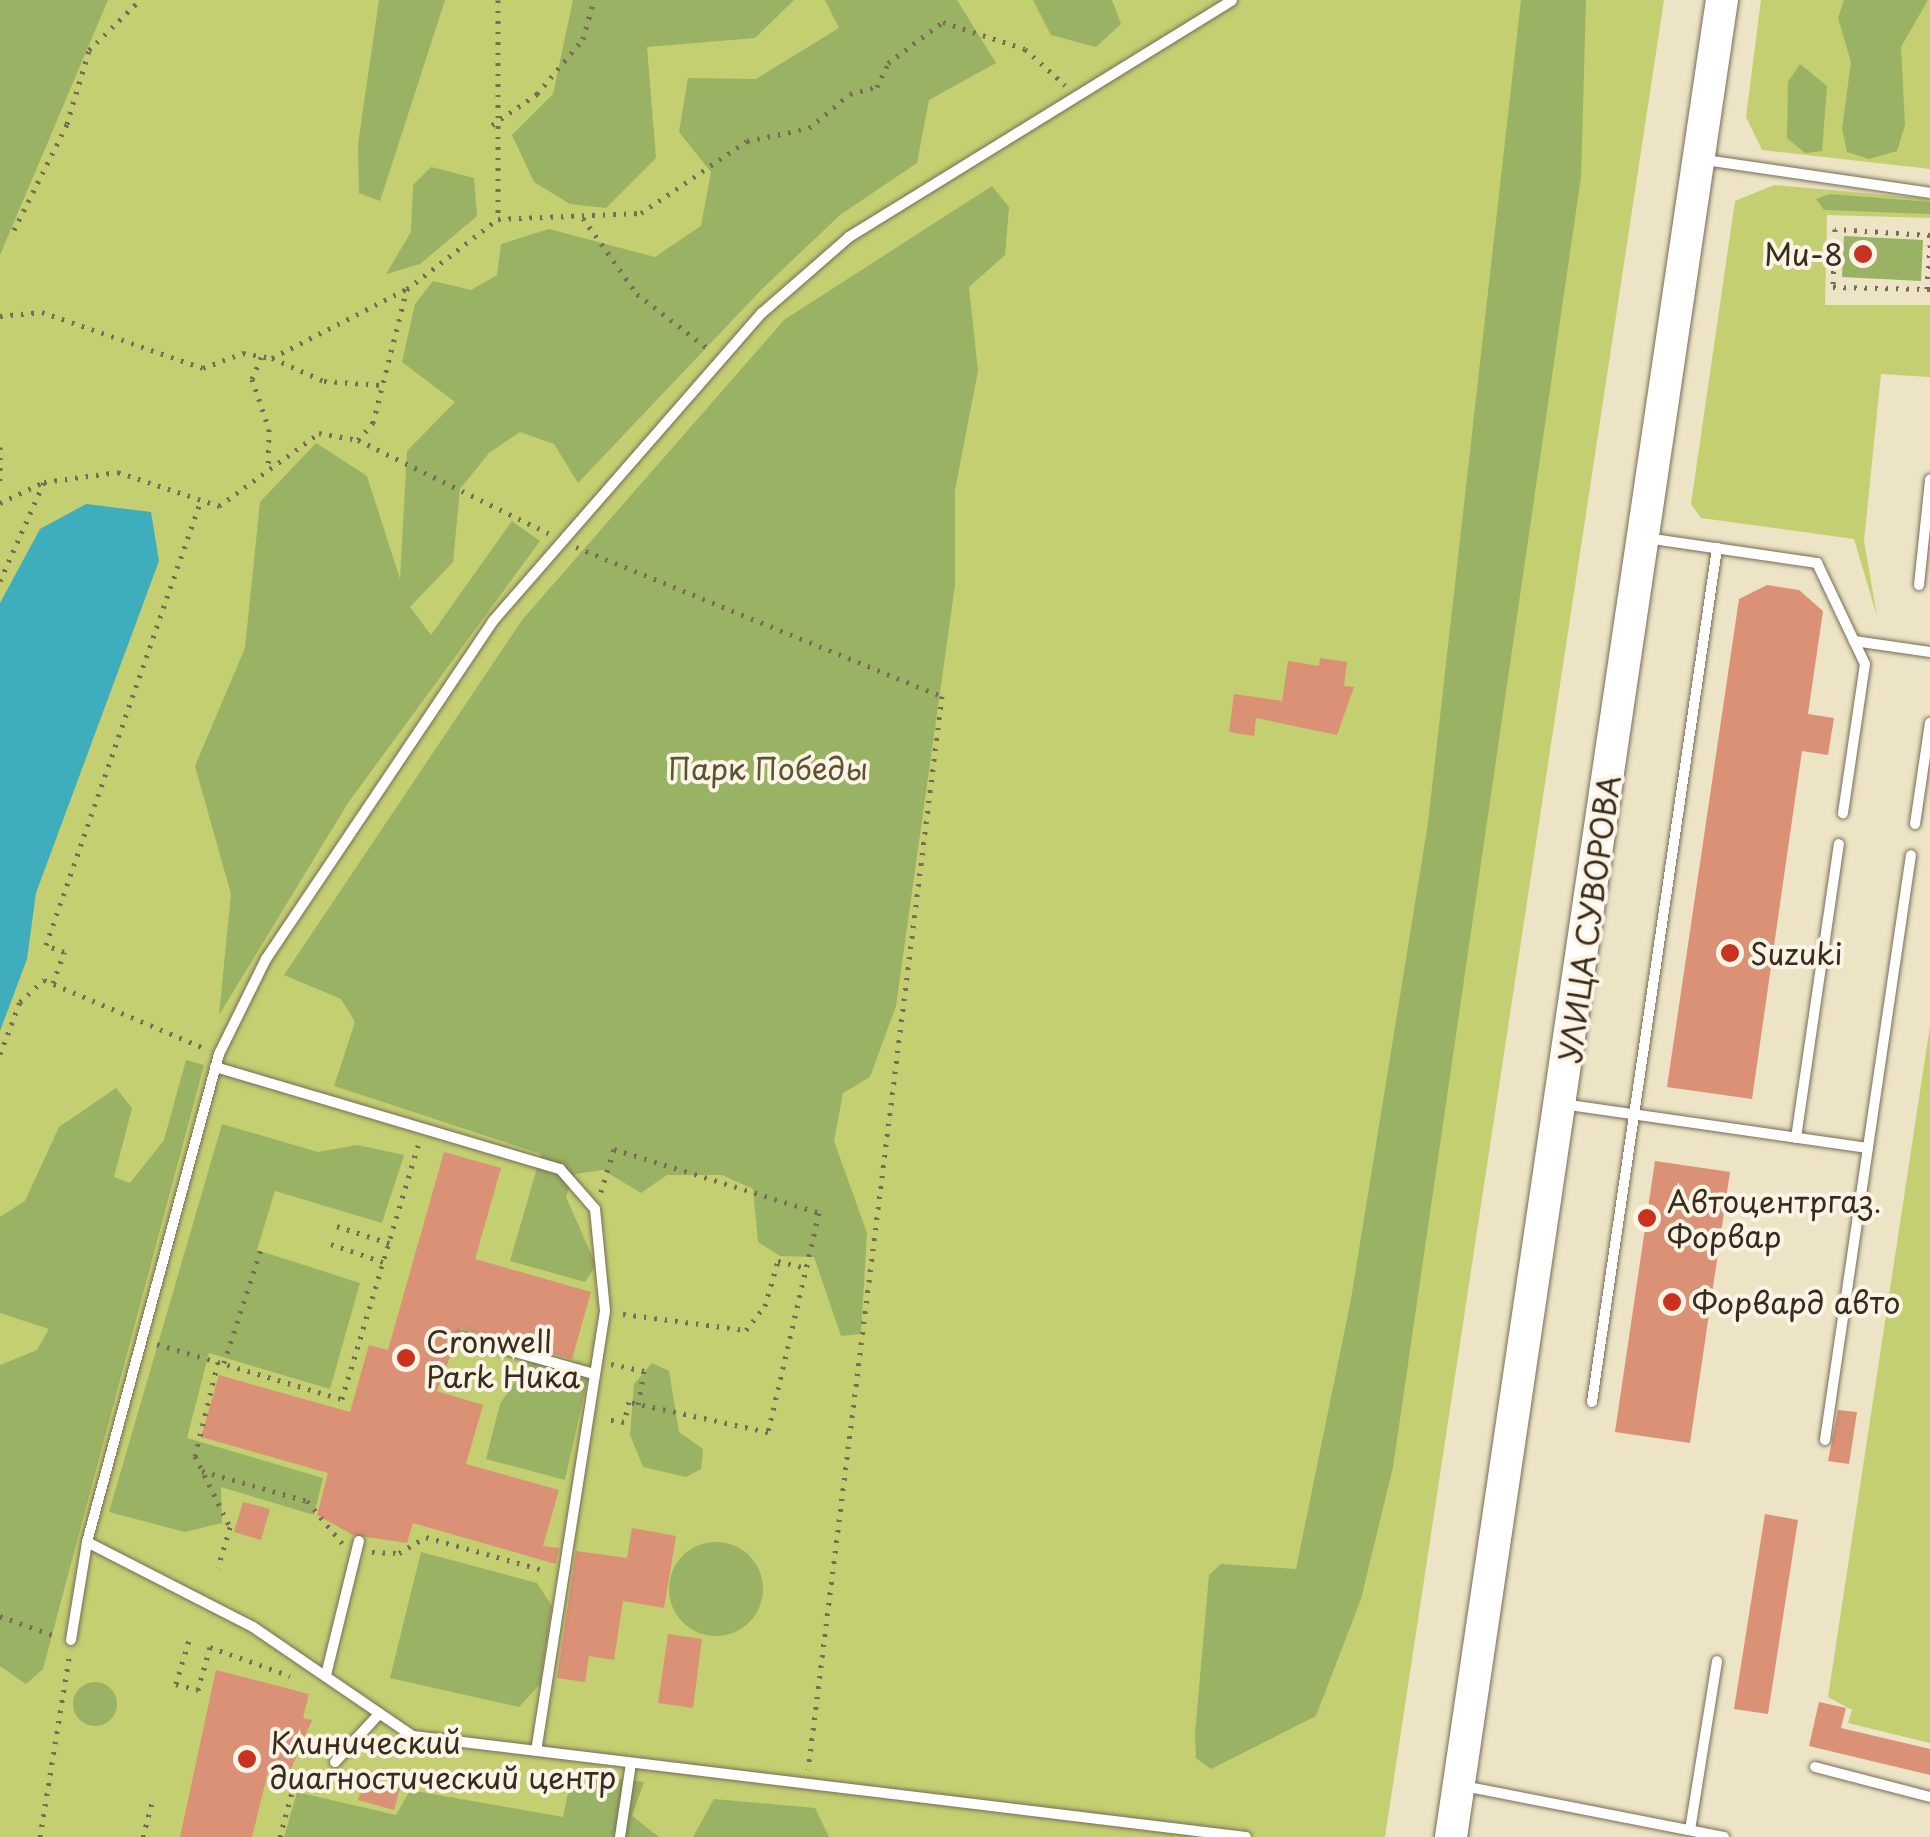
<!DOCTYPE html>
<html>
<head>
<meta charset="utf-8">
<style>
	body { margin:0 }
	#map { position:relative; width:1930px; height:1837px; overflow:hidden; background:#ece4c4; font-family:"Playpen Sans",sans-serif }
	div>[style] { position:absolute }
	[style*='--x'] { left:calc(var(--x)*1px); top:calc(var(--y)*1px); width:calc(var(--w)*1px); rotate:calc(var(--a)*1deg) }
	.green>* { inset:0; background:#c3cf71 }
	.forest>* { inset:0; background:#9ab263 }
	.round { border-radius:50% }
	.water>* { inset:0; background:#3eadbc }
	.building>* { inset:0; background:#da9176 }
	.path>* { height:5px; margin-top:-2.5px; transform-origin:0; background:repeating-linear-gradient(90deg,#796b58 0 2.5px,transparent 0 10.5px) }
	.roads { filter:drop-shadow(0 0 2px #796b58) drop-shadow(0 0 2px #796b58) }
	.lane>* { height:10px; margin:-5px; padding:0 5px; transform-origin:5px; border-radius:5px; background:#fff }
	.primary>* { height:32px; margin:-16px; padding:0 16px; transform-origin:16px; border-radius:16px; background:#fff }
	.dots>* { width:28px; height:28px; translate:-50% -50%; box-sizing:border-box; border:5px solid #fcf5e5; border-radius:50% }
	span { translate:-50% -50%; white-space:nowrap; text-align:center; line-height:1.15; -webkit-text-stroke:8px #fcf5e5; paint-order:stroke }
	.poi-label { font-size:30px; color:#3b2a1e }
	.right { translate:-100% -50%; text-align:right }
	.left { translate:0 -50%; text-align:left }
	.park-label { font-size:30px; color:#5d5333 }
	.street-label { font-size:30px; color:#3b2a1e }
</style>
</head>
<body>
<div id="map">
	<div class="green">
		<i style="clip-path:polygon(0 0,1664px 0,1385px 1837px,0 1837px)"></i>
		<i style="clip-path:polygon(1761px 0,1930px 0,1930px 169px,1762px 150px,1746px 117px)"></i>
		<i style="clip-path:polygon(1774px 185px,1930px 199px,1930px 218px,1827px 215px,1825px 305px,1930px 305px,1930px 377px,1881px 374px,1864px 541px,1877px 616px,1854px 539px,1701px 518px,1691px 504px,1735px 201px)"></i>
		<i style="clip-path:polygon(1930px 1026px,1930px 1743px,1848px 1723px,1852px 1710px,1828px 1697px)"></i>
	</div>
	<div class="forest">
		<i style="clip-path:polygon(0 0,108px 0,0 255px)"></i>
		<i style="clip-path:polygon(379px 0,445px 0,380px 201px,359px 193px,358px 144px)"></i>
		<i style="clip-path:polygon(573px 0,794px 0,755px 38px,647px 47px,656px 158px,606px 208px,570px 204px,534px 182px,512px 135px,553px 94px)"></i>
		<i style="clip-path:polygon(825px 0,957px 0,996px 63px,929px 100px,917px 163px,840px 215px,762px 289px,578px 483px,554px 444px,520px 432px,489px 453px,460px 489px,453px 562px,410px 607px,431px 635px,512px 521px,540px 541px,348px 803px,219px 1015px,231px 894px,195px 766px,245px 648px,260px 502px,316px 443px,367px 476px,400px 579px,407px 451px,455px 402px,402px 362px,415px 304px,433px 281px,471px 290px,497px 275px,501px 244px,549px 229px,655px 257px,701px 226px,711px 172px,679px 132px,688px 78px,756px 79px,839px 28px)"></i>
		<i style="clip-path:polygon(1033px 0,1112px 0,1121px 24px,1096px 47px,1051px 35px)"></i>
		<i style="clip-path:polygon(1521px 0,1586px 0,1581px 177px,1393px 1467px,1361px 1599px,1316px 1716px,1211px 1769px,1196px 1758px,1195px 1734px,1209px 1575px,1221px 1564px,1296px 1569px,1351px 1299px,1428px 823px)"></i>
		<i style="clip-path:polygon(1844px 0,1928px 0,1901px 47px,1905px 125px,1897px 151px,1869px 159px,1847px 152px,1842px 129px,1851px 62px,1838px 18px)"></i>
		<i style="clip-path:polygon(1800px 64px,1827px 86px,1822px 151px,1805px 153px,1787px 138px,1788px 82px)"></i>
		<i style="clip-path:polygon(431px 167px,474px 178px,477px 216px,420px 264px,386px 274px,411px 232px,413px 185px)"></i>
		<i style="clip-path:polygon(992px 186px,1009px 207px,1005px 255px,969px 287px,978px 371px,955px 490px,955px 585px,896px 1006px,870px 1077px,843px 1093px,834px 1141px,867px 1233px,861px 1334px,841px 1336px,814px 1257px,780px 1256px,758px 1242px,753px 1189px,722px 1175px,667px 1175px,641px 1193px,603px 1170px,575px 1174px,566px 1197px,596px 1265px,585px 1282px,510px 1261px,541px 1154px,334px 1086px,355px 1022px,341px 999px,284px 975px,522px 620px,784px 320px)"></i>
		<i style="clip-path:polygon(1830px 194px,1930px 202px,1930px 214px,1824px 210px,1816px 199px)"></i>
		<i style="clip-path:polygon(1844px 236px,1923px 240px,1921px 281px,1842px 277px)"></i>
		<i style="clip-path:polygon(186px 1060px,204px 1065px,43px 1669px,26px 1684px,0 1666px,0 1365px,37px 1350px,49px 1329px,0 1313px,0 1217px,25px 1201px,59px 1127px,116px 1088px,132px 1108px,114px 1177px,130px 1183px,164px 1140px)"></i>
		<i style="clip-path:polygon(222px 1124px,318px 1152px,357px 1145px,404px 1155px,382px 1223px,275px 1191px,257px 1250px,360px 1283px,330px 1389px,209px 1353px,187px 1438px,323px 1478px,314px 1515px,221px 1487px,222px 1523px,185px 1532px,109px 1512px)"></i>
		<i style="clip-path:polygon(530px 1360px,588px 1377px,565px 1480px,486px 1459px,500px 1404px)"></i>
		<i style="clip-path:polygon(652px 1363px,669px 1371px,679px 1432px,703px 1449px,701px 1469px,686px 1477px,643px 1467px,630px 1435px,634px 1384px)"></i>
		<i class="round" style="left:669px;top:1542px;width:94px;height:94px"></i>
		<i style="clip-path:polygon(421px 1552px,537px 1583px,552px 1606px,540px 1684px,519px 1707px,390px 1678px)"></i>
		<i class="round" style="left:73px;top:1682px;width:44px;height:44px"></i>
		<i style="clip-path:polygon(572px 1773px,644px 1782px,632px 1816px,659px 1837px,284px 1837px,297px 1792px,396px 1815px,410px 1790px,563px 1817px)"></i>
		<i style="clip-path:polygon(714px 1799px,815px 1808px,829px 1837px,693px 1837px)"></i>
	</div>
	<div class="water">
		<i style="clip-path:polygon(86px 504px,151px 512px,159px 561px,36px 893px,27px 959px,0 1031px,0 603px,40px 529px)"></i>
	</div>
	<div class="building">
		<i style="clip-path:polygon(1767px 585px,1799px 590px,1823px 611px,1808px 714px,1834px 718px,1828px 755px,1802px 751px,1752px 1099px,1667px 1087px,1739px 599px)"></i>
		<i style="clip-path:polygon(1320px 658px,1347px 662px,1344px 686px,1354px 687px,1337px 735px,1256px 718px,1254px 736px,1229px 732px,1234px 694px,1282px 701px,1288px 661px,1319px 666px)"></i>
		<i style="clip-path:polygon(444px 1152px,501px 1168px,475px 1259px,591px 1292px,572px 1359px,461px 1328px,437px 1391px,483px 1405px,466px 1464px,559px 1490px,543px 1546px,559px 1548px,556px 1564px,413px 1523px,407px 1543px,353px 1535px,317px 1515px,328px 1473px,201px 1437px,219px 1375px,350px 1412px,369px 1345px,388px 1350px)"></i>
		<i style="clip-path:polygon(1655px 1161px,1730px 1172px,1690px 1443px,1615px 1432px)"></i>
		<i style="clip-path:polygon(1838px 1410px,1857px 1412px,1849px 1464px,1828px 1461px)"></i>
		<i style="clip-path:polygon(243px 1502px,270px 1509px,261px 1540px,234px 1532px)"></i>
		<i style="clip-path:polygon(1765px 1514px,1798px 1520px,1768px 1714px,1734px 1709px)"></i>
		<i style="clip-path:polygon(632px 1528px,676px 1536px,664px 1608px,623px 1601px,614px 1660px,589px 1656px,585px 1682px,557px 1678px,576px 1551px,627px 1558px)"></i>
		<i style="clip-path:polygon(668px 1634px,702px 1639px,693px 1708px,658px 1703px)"></i>
		<i style="clip-path:polygon(216px 1670px,309px 1694px,303px 1718px,312px 1720px,289px 1774px,269px 1768px,252px 1837px,180px 1837px)"></i>
		<i style="clip-path:polygon(1819px 1702px,1846px 1708px,1841px 1728px,1930px 1749px,1930px 1775px,1809px 1746px)"></i>
		<i style="clip-path:polygon(364px 1779px,400px 1788px,394px 1810px,358px 1800px)"></i>
	</div>
	<div class="path">
		<i style="--x:498;--y:0;--w:219;--a:90"></i>
		<i style="--x:492;--y:125;--w:55;--a:-34.6"></i>
		<i style="--x:537;--y:94;--w:72;--a:-50.1"></i>
		<i style="--x:583;--y:39;--w:41;--a:-74.2"></i>
		<i style="--x:583;--y:218;--w:93;--a:54.6"></i>
		<i style="--x:637;--y:294;--w:93;--a:37.6"></i>
		<i style="--x:14;--y:230;--w:119;--a:-63.4"></i>
		<i style="--x:67;--y:124;--w:77;--a:-73.4"></i>
		<i style="--x:89;--y:50;--w:71;--a:-44.4"></i>
		<i style="--x:1930;--y:235;--w:95;--a:-176.4"></i>
		<i style="--x:1835;--y:229;--w:58;--a:92"></i>
		<i style="--x:1833;--y:287;--w:97;--a:1.2"></i>
		<i style="--x:1927;--y:289;--w:44;--a:-86.1"></i>
		<i style="--x:0;--y:316;--w:42;--a:-5.4"></i>
		<i style="--x:42;--y:312;--w:170;--a:19.2"></i>
		<i style="--x:203;--y:368;--w:43;--a:-20.6"></i>
		<i style="--x:243;--y:353;--w:29;--a:10"></i>
		<i style="--x:272;--y:358;--w:151;--a:-27.2"></i>
		<i style="--x:261;--y:357;--w:24;--a:112"></i>
		<i style="--x:252;--y:379;--w:53;--a:71.2"></i>
		<i style="--x:269;--y:429;--w:41;--a:91.4"></i>
		<i style="--x:272;--y:358;--w:57;--a:23.9"></i>
		<i style="--x:324;--y:381;--w:57;--a:4"></i>
		<i style="--x:358;--y:440;--w:212;--a:26.1"></i>
		<i style="--x:0;--y:447;--w:41;--a:90"></i>
		<i style="--x:0;--y:503;--w:47;--a:-25.5"></i>
		<i style="--x:576;--y:547;--w:395;--a:22.2"></i>
		<i style="--x:942;--y:696;--w:1082;--a:97.11"></i>
		<i style="--x:0;--y:581;--w:108;--a:-66"></i>
		<i style="--x:44;--y:482;--w:75;--a:-7.7"></i>
		<i style="--x:118;--y:472;--w:107;--a:18.6"></i>
		<i style="--x:219;--y:506;--w:124;--a:-36.1"></i>
		<i style="--x:319;--y:433;--w:40;--a:10"></i>
		<i style="--x:358;--y:440;--w:23;--a:-49"></i>
		<i style="--x:373;--y:423;--w:138;--a:-75.8"></i>
		<i style="--x:407;--y:289;--w:115;--a:-37.6"></i>
		<i style="--x:498;--y:219;--w:143;--a:-2.4"></i>
		<i style="--x:641;--y:213;--w:128;--a:-34.2"></i>
		<i style="--x:747;--y:141;--w:63;--a:-11.8"></i>
		<i style="--x:809;--y:128;--w:53;--a:-39.7"></i>
		<i style="--x:850;--y:94;--w:28;--a:-15"></i>
		<i style="--x:877;--y:87;--w:26;--a:-65"></i>
		<i style="--x:888;--y:63;--w:69;--a:-36.7"></i>
		<i style="--x:943;--y:22;--w:86;--a:18.2"></i>
		<i style="--x:1025;--y:49;--w:54;--a:42"></i>
		<i style="--x:53;--y:983;--w:33;--a:-70"></i>
		<i style="--x:64;--y:952;--w:19;--a:-159"></i>
		<i style="--x:46;--y:945;--w:468;--a:-70.8"></i>
		<i style="--x:0;--y:1054;--w:56;--a:-69"></i>
		<i style="--x:20;--y:1002;--w:33;--a:-43"></i>
		<i style="--x:44;--y:980;--w:174;--a:23"></i>
		<i style="--x:601;--y:1192;--w:45;--a:-73.2"></i>
		<i style="--x:614;--y:1149;--w:215;--a:17.3"></i>
		<i style="--x:819;--y:1213;--w:225;--a:103.1"></i>
		<i style="--x:768;--y:1432;--w:142;--a:-167.8"></i>
		<i style="--x:629;--y:1402;--w:21;--a:104"></i>
		<i style="--x:624;--y:1422;--w:20;--a:-171"></i>
		<i style="--x:337;--y:1226;--w:55;--a:18.1"></i>
		<i style="--x:331;--y:1244;--w:55;--a:19.1"></i>
		<i style="--x:623;--y:1314;--w:124;--a:7.4"></i>
		<i style="--x:746;--y:1330;--w:31;--a:-52"></i>
		<i style="--x:765;--y:1306;--w:47;--a:-73.9"></i>
		<i style="--x:778;--y:1261;--w:30;--a:14"></i>
		<i style="--x:157;--y:1344;--w:193;--a:16.6"></i>
		<i style="--x:342;--y:1399;--w:265;--a:-73.3"></i>
		<i style="--x:218;--y:1362;--w:97;--a:103.7"></i>
		<i style="--x:195;--y:1456;--w:79;--a:63.8"></i>
		<i style="--x:230;--y:1527;--w:42;--a:106.7"></i>
		<i style="--x:224;--y:1363;--w:123;--a:-72"></i>
		<i style="--x:611;--y:1364;--w:34;--a:12"></i>
		<i style="--x:644;--y:1371;--w:34;--a:100"></i>
		<i style="--x:202;--y:1471;--w:109;--a:15.9"></i>
		<i style="--x:307;--y:1501;--w:55;--a:50.2"></i>
		<i style="--x:372;--y:1552;--w:27;--a:2"></i>
		<i style="--x:399;--y:1553;--w:31;--a:-31"></i>
		<i style="--x:426;--y:1537;--w:126;--a:15.7"></i>
		<i style="--x:0;--y:1616;--w:62;--a:19.9"></i>
		<i style="--x:176;--y:1684;--w:23;--a:15"></i>
		<i style="--x:198;--y:1690;--w:45;--a:-74.4"></i>
		<i style="--x:210;--y:1647;--w:85;--a:19.9"></i>
		<i style="--x:176;--y:1684;--w:46;--a:-73.5"></i>
		<i style="--x:40;--y:1837;--w:182;--a:-80.8"></i>
		<i style="--x:143;--y:1837;--w:40;--a:-75.6"></i>
		<i style="--x:280;--y:1837;--w:55;--a:-75.2"></i>
	</div>
	<div class="roads">
		<div class="lane">
			<i style="--x:1705;--y:160;--w:227;--a:8.3"></i>
			<i style="--x:1646;--y:538;--w:173;--a:8.3"></i>
			<i style="--x:1817;--y:563;--w:112;--a:64.6"></i>
			<i style="--x:1865;--y:664;--w:151;--a:98.4"></i>
			<i style="--x:1919;--y:585;--w:106;--a:-84"></i>
			<i style="--x:1854;--y:641;--w:77;--a:8.2"></i>
			<i style="--x:1915;--y:824;--w:102;--a:-81.6"></i>
			<i style="--x:215;--y:1067;--w:360;--a:16.5"></i>
			<i style="--x:560;--y:1169;--w:53;--a:48.8"></i>
			<i style="--x:595;--y:1209;--w:102;--a:84.4"></i>
			<i style="--x:605;--y:1311;--w:445;--a:98.9"></i>
			<i style="--x:1562;--y:1104;--w:309;--a:8.2"></i>
			<i style="--x:1796;--y:1138;--w:297;--a:-81.7"></i>
			<i style="--x:462;--y:1337;--w:137;--a:15.7"></i>
			<i style="--x:1592;--y:1402;--w:863;--a:-81.67"></i>
			<i style="--x:1825;--y:1440;--w:591;--a:-81.64"></i>
			<i style="--x:87;--y:1542;--w:506;--a:-74.86"></i>
			<i style="--x:219;--y:1054;--w:106;--a:-63.7"></i>
			<i style="--x:266;--y:959;--w:407;--a:-56.1"></i>
			<i style="--x:493;--y:621;--w:409;--a:-48.9"></i>
			<i style="--x:762;--y:313;--w:116;--a:-41.1"></i>
			<i style="--x:849;--y:237;--w:450;--a:-31.7"></i>
			<i style="--x:71;--y:1640;--w:99;--a:-80.7"></i>
			<i style="--x:87;--y:1542;--w:186;--a:27.1"></i>
			<i style="--x:253;--y:1627;--w:194;--a:34.3"></i>
			<i style="--x:413;--y:1736;--w:839;--a:6.91"></i>
			<i style="--x:326;--y:1675;--w:138;--a:-76.2"></i>
			<i style="--x:335;--y:1762;--w:64;--a:-47.5"></i>
			<i style="--x:1815;--y:1767;--w:119;--a:14.6"></i>
			<i style="--x:1464;--y:1786;--w:265;--a:11.1"></i>
			<i style="--x:1690;--y:1830;--w:171;--a:-80.9"></i>
			<i style="--x:620;--y:1837;--w:75;--a:-81.5"></i>
		</div>
		<div class="primary">
			<i style="--x:1451;--y:1837;--w:1857;--a:-81.61"></i>
		</div>
	</div>
	<div class="dots">
		<i style="left:1863px;top:254px;background:#c8321e"></i>
		<i style="left:1730px;top:953px;background:#c8321e"></i>
		<i style="left:1647px;top:1218px;background:#c8321e"></i>
		<i style="left:1672px;top:1302px;background:#c8321e"></i>
		<i style="left:406px;top:1358px;background:#c8321e"></i>
		<i style="left:247px;top:1759px;background:#c8321e"></i>
	</div>
	<div class="poi-label">
		<span class="right" style="left:1843px;top:254px">Ми-8</span>
		<span class="left" style="left:1750px;top:953px">Suzuki</span>
		<span class="left" style="left:1667px;top:1218px">Автоцентргаз.<br>Форвар</span>
		<span class="left" style="left:1692px;top:1302px">Форвард авто</span>
		<span class="left" style="left:426px;top:1358px">Cronwell<br>Park Ника</span>
		<span class="left" style="left:270px;top:1759px">Клинический<br>диагностический центр</span>
	</div>
	<div class="park-label">
		<span style="left:768px;top:768px">Парк Победы</span>
	</div>
	<div class="street-label">
		<span style="left:1589px;top:919px;rotate:-82deg">УЛИЦА СУВОРОВА</span>
	</div>
</div>
</body>
</html>
